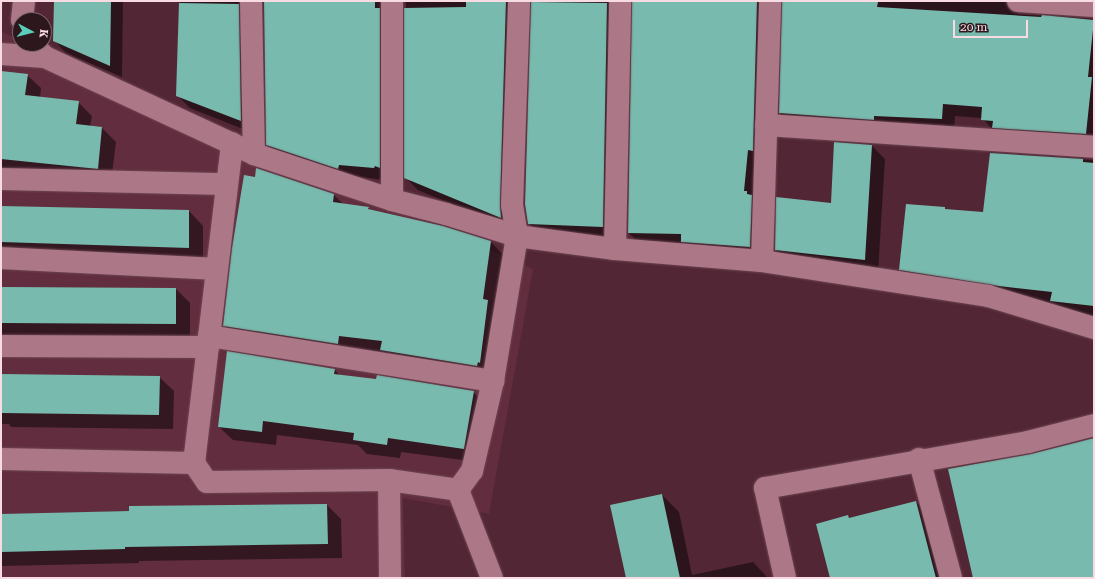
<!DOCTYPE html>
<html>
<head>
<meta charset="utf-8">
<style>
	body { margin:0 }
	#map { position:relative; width:1095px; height:579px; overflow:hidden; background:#532635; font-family:"Roboto Serif",serif }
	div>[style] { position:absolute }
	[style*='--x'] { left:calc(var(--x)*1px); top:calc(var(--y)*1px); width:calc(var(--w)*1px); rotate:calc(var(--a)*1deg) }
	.built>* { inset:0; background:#622d3e }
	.shadow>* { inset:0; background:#0007 }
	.building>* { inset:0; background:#78baad }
	.roads { filter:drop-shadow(0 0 1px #6d4654) drop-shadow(0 0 1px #6d4654) }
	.street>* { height:22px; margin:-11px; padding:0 11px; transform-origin:11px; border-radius:11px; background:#ac7786 }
	.secondary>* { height:22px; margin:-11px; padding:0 11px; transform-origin:11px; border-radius:11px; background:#ac7786 }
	span { translate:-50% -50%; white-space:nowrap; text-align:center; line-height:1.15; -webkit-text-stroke:4px #2c171d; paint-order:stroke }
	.frame { position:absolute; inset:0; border:2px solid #f9dbe3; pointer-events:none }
	.north { position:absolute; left:12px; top:12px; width:40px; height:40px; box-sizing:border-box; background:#2c171d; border:1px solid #7e656c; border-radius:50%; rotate:97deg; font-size:11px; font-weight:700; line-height:16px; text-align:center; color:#f9dbe3 }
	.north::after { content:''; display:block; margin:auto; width:14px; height:18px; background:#5bcebb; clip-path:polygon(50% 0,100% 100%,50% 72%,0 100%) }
	.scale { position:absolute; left:953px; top:20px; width:75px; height:18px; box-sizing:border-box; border:2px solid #f9dbe3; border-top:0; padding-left:5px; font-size:12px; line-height:14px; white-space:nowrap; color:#f9dbe3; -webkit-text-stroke:3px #2c171d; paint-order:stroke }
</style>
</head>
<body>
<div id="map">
	<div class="built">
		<i style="clip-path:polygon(1px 1px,3px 1px,2px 32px,20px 40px,20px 44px,29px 44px,533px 269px,489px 514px,403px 498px,405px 578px,1px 578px)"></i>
	</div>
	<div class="shadow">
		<i style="clip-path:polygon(55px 1px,123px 1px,122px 77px,66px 53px,54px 40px)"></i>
		<i style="clip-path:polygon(180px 1px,262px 1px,257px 2px,253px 133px,190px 108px,177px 95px)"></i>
		<i style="clip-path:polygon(265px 1px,403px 1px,399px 2px,386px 180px,351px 176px,280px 157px,267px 145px)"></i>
		<i style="clip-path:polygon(406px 1px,530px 1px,525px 2px,513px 230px,418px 190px,406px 178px)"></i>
		<i style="clip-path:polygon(533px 1px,631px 1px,626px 2px,615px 239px,541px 236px,529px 223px,526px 204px)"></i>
		<i style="clip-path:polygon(634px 1px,781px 1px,776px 2px,762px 259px,641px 245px,629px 233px)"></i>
		<i style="clip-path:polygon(784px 1px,1029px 1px,1020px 6px,1017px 14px,1094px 19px,1094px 146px,995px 132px,982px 118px,955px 116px,954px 131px,792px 125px,780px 113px)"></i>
		<i style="clip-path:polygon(1px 72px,27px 75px,41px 88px,40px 98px,78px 102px,92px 116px,90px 127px,102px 128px,116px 142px,111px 182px,1px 186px)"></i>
		<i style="clip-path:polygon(872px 146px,885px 159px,878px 273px,789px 263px,776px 250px,832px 204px)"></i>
		<i style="clip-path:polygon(991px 154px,1094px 160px,1094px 317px,1064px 313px,1054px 303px,1013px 298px,912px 282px,900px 269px,945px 208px,947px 211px,984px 213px)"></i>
		<i style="clip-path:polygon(257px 169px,334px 195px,344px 205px,368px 208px,371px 211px,491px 242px,503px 255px,492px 375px,394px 363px,383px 352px,237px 338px,224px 325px)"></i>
		<i style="clip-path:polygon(1px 207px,189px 211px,203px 226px,203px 262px,1px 257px)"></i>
		<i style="clip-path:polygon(1px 288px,176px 289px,190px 303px,190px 338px,1px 338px)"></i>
		<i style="clip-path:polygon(334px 369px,340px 376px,473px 392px,487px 405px,478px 462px,401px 452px,400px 458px,367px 454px,358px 445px,277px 435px,276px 445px,233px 440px,219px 427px)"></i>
		<i style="clip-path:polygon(1px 375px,159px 377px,174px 391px,173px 429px,11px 427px,9px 424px,1px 424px)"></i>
		<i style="clip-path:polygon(662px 495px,679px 512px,692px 575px,753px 562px,768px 578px,627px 578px)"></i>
		<i style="clip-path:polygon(916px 502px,930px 516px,946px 578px,831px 578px,848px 516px,851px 519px)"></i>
		<i style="clip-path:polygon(327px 505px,341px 519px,342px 558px,139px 561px,139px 563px,1px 566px,1px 515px)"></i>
	</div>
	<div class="building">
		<i style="clip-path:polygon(54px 1px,111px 1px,110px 66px,53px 41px)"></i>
		<i style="clip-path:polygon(264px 1px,375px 1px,375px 8px,380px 8px,380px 168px,375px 166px,374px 168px,339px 165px,338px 169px,266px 145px)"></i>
		<i style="clip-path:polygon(466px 1px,506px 1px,500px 205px,501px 218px,404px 178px,404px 8px,466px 7px)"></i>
		<i style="clip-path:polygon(632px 1px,757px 1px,753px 151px,748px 150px,744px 191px,747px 191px,747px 194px,752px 195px,750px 247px,681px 242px,681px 234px,628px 233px)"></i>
		<i style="clip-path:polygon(782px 1px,853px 1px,878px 2px,877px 7px,1041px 17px,1042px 15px,1094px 20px,1088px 77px,1092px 77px,1086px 134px,992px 128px,993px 121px,981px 120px,982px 107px,943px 104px,942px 119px,874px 116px,874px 120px,779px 113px)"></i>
		<i style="clip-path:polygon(531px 2px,607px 3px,603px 227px,528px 224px,525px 204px)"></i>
		<i style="clip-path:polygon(179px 3px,239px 4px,241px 121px,176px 96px)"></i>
		<i style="clip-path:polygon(1px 71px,28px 74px,25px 95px,79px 101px,76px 124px,102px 127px,98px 169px,1px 159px)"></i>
		<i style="clip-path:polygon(834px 142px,872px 145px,865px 260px,775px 250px,776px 197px,831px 203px)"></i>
		<i style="clip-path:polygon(990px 153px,1083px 159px,1083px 162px,1094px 163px,1094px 306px,1050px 301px,1052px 292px,999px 286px,899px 270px,906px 204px,945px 207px,945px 209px,983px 212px)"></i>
		<i style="clip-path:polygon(256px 168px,334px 194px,333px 202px,369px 207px,368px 209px,443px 226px,491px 241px,483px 299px,488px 300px,480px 363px,478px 362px,477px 366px,380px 350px,382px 341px,339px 336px,338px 344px,223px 326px,232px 248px,244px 175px,255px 177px)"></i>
		<i style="clip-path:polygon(1px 206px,189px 210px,189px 248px,1px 242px)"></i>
		<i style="clip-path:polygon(1px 287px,176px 288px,176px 324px,1px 323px)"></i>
		<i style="clip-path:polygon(227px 351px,335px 369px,334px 374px,376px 379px,377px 375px,474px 391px,464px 449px,388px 438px,387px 445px,353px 440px,354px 433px,263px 421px,262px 432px,218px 427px)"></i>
		<i style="clip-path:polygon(1px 374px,160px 376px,159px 415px,1px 413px)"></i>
		<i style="clip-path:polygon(1094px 438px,1094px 578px,973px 578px,948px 469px,1031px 454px)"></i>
		<i style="clip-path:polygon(662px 494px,680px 578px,626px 578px,610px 505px)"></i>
		<i style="clip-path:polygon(916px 501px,936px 578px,830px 578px,816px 524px,848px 515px,849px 518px)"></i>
		<i style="clip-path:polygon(327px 504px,328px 544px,125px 547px,125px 549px,1px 552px,1px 514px,129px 511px,129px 506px)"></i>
	</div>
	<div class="roads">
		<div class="street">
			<i style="--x:251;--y:1;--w:153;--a:88.9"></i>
			<i style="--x:392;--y:1;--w:199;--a:90"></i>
			<i style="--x:1018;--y:1;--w:76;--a:3.8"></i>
			<i style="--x:22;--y:20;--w:19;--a:-84"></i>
			<i style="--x:32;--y:44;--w:18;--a:45"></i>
			<i style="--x:45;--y:57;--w:230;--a:24.9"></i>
			<i style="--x:254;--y:154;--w:145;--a:18.4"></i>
			<i style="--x:392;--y:200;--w:56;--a:14.5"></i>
			<i style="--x:446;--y:214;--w:74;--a:17.2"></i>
			<i style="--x:517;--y:236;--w:99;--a:7.6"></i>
			<i style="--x:615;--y:249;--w:147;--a:4.7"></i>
			<i style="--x:762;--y:261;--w:229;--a:8.8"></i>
			<i style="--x:988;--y:296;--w:111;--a:16.8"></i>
			<i style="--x:1;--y:54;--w:44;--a:3.9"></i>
			<i style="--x:766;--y:125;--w:329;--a:3.8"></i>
			<i style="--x:1;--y:179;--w:226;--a:1.3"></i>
			<i style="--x:615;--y:249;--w:248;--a:-88.8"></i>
			<i style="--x:1;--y:258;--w:216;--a:2.9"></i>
			<i style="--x:762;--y:261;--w:260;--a:-88.2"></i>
			<i style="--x:209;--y:336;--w:288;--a:9"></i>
			<i style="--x:1;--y:346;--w:207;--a:0.3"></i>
			<i style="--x:919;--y:459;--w:123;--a:74.9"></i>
			<i style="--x:194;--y:463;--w:322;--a:-83.2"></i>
			<i style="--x:389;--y:480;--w:98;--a:89.4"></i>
			<i style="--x:458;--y:490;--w:24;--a:-54"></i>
			<i style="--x:472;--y:471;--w:92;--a:-76.9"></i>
			<i style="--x:493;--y:381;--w:147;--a:-80.6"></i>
			<i style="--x:517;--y:236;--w:31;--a:-99"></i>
			<i style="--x:512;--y:205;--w:204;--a:-88"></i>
			<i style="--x:785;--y:578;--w:92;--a:-102.5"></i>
			<i style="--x:765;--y:488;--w:267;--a:-9.9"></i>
			<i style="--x:1028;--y:442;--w:68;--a:-14.4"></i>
		</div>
		<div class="secondary">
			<i style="--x:1;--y:459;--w:193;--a:1.2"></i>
			<i style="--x:194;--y:463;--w:23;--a:56"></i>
			<i style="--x:207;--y:482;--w:182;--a:-0.6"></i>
			<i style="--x:389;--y:480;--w:70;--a:8.2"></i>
			<i style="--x:458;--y:490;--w:94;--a:68.9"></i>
		</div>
	</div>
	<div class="frame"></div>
	<div class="north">K</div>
	<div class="scale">20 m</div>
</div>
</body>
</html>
